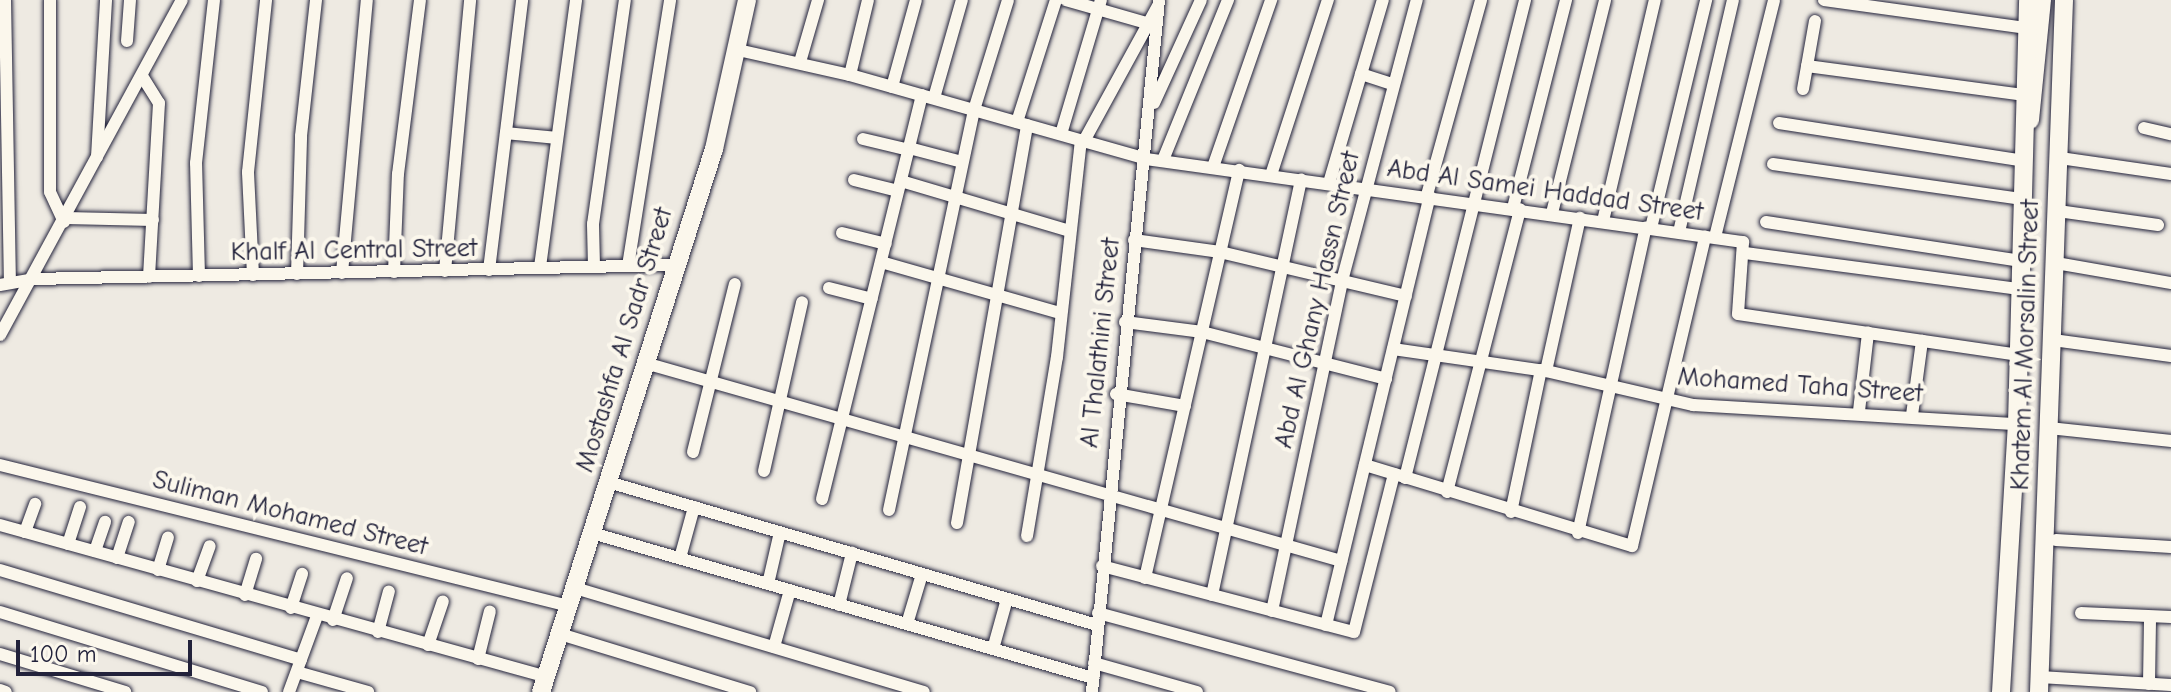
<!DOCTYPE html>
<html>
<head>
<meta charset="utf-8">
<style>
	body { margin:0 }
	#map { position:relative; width:2171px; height:692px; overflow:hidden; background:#eeeae2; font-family:"Comic Neue",sans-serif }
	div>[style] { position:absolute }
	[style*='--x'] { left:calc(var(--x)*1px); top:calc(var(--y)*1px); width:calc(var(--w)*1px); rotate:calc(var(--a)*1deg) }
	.roads { filter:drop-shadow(0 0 2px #22223b) drop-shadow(0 0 2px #22223b) }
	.street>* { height:12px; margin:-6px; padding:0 6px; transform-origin:6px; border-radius:6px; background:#fbf7ec }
	.secondary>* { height:18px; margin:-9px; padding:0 9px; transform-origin:9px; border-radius:9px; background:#fbf7ec }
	span { translate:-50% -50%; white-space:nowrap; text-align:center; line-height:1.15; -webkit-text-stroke:8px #fbf7ec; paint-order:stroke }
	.street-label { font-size:26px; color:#22223b }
	.scale { position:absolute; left:16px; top:640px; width:176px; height:36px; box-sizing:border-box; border:4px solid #22223b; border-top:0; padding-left:10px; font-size:24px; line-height:28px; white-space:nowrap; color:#22223b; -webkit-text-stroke:6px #fbf7ec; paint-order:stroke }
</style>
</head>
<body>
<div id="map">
	<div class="roads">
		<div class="street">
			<i style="--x:5;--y:0;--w:283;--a:89"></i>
			<i style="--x:50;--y:0;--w:192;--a:90"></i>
			<i style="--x:50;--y:192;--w:33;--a:65"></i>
			<i style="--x:1066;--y:0;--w:84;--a:15.9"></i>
			<i style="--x:1824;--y:0;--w:205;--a:7.9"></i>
			<i style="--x:127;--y:41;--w:41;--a:-85.8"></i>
			<i style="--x:738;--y:50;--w:115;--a:12.6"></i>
			<i style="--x:850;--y:75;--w:308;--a:15.8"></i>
			<i style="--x:1146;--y:159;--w:603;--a:7.92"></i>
			<i style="--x:1743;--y:242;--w:72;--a:94"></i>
			<i style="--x:1738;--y:314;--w:284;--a:8.3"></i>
			<i style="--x:800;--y:62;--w:65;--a:-73.8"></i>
			<i style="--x:1807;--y:66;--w:218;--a:7.6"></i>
			<i style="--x:1361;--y:74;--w:33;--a:18"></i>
			<i style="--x:850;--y:75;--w:77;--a:-76.5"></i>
			<i style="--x:142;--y:76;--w:32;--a:58"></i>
			<i style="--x:159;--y:103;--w:174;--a:93.3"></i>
			<i style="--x:892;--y:87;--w:90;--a:-74.6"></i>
			<i style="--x:1803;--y:89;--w:69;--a:-80"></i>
			<i style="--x:934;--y:98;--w:102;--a:-74.1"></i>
			<i style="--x:1154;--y:103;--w:113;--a:-65.5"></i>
			<i style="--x:1017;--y:122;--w:128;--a:-72.3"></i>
			<i style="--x:1779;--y:123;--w:248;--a:8.8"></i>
			<i style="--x:2144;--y:128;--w:28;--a:13"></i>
			<i style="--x:506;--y:133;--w:51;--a:5.6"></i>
			<i style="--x:1061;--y:134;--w:140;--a:-73.4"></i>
			<i style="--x:863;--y:139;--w:47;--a:13.4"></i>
			<i style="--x:1084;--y:141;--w:154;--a:-61.3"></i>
			<i style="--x:909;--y:148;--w:55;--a:14.8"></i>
			<i style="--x:97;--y:157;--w:157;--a:-86.7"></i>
			<i style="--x:2060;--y:158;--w:112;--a:8.2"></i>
			<i style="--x:1163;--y:160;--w:173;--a:-67.9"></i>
			<i style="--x:1773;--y:164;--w:252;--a:8"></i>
			<i style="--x:1213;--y:167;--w:177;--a:-70.8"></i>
			<i style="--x:1271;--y:175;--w:184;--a:-72"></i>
			<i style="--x:854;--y:180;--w:45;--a:14"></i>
			<i style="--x:901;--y:181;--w:176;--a:16.5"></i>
			<i style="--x:1329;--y:183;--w:191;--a:-73.6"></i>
			<i style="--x:1427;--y:195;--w:202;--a:-74.5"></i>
			<i style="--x:1513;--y:208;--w:215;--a:-75.7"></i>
			<i style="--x:2058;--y:211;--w:101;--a:8"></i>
			<i style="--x:1552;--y:213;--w:219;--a:-76"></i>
			<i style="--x:66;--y:218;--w:87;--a:1.3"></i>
			<i style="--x:1603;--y:221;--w:227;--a:-76.8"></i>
			<i style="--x:1766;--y:222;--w:258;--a:8.7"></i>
			<i style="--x:1651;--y:228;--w:235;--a:-76.4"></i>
			<i style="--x:1679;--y:232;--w:238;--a:-76.9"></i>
			<i style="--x:842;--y:233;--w:45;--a:14"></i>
			<i style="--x:1715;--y:237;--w:244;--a:-76"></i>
			<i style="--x:1134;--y:240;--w:87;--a:7.9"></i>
			<i style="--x:1220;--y:252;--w:191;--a:13.3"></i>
			<i style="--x:1745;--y:253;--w:277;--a:7.5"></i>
			<i style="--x:881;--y:262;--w:186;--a:15.9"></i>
			<i style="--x:2056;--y:263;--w:117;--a:9.9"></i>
			<i style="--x:594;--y:266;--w:42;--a:-91.4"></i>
			<i style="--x:593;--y:224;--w:226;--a:-81.9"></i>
			<i style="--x:628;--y:266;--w:269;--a:-81"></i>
			<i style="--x:540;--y:267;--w:269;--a:-82.3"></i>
			<i style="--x:489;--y:270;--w:272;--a:-83"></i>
			<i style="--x:445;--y:271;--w:272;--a:-84.7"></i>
			<i style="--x:394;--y:272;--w:98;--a:-87.7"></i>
			<i style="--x:398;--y:174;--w:175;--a:-82.8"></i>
			<i style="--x:342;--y:273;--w:274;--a:-84.8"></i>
			<i style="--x:297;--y:274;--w:138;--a:-88.3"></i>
			<i style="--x:301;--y:136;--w:137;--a:-83.7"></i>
			<i style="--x:253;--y:275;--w:103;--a:-92.8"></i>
			<i style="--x:248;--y:172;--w:173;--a:-84"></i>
			<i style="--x:199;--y:276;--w:113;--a:-91.5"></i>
			<i style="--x:196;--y:163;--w:164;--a:-83.7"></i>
			<i style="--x:0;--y:285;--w:34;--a:-10"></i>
			<i style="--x:33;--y:279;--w:642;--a:-1.25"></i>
			<i style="--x:829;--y:288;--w:44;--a:14.3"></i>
			<i style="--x:1125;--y:322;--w:78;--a:7.4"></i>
			<i style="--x:1202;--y:332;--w:190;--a:14.3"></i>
			<i style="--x:0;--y:335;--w:381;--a:-61.5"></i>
			<i style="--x:2053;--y:340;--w:119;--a:7.7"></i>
			<i style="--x:1393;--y:349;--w:155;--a:8.2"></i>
			<i style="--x:1546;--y:371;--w:151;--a:13"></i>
			<i style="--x:1693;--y:405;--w:325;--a:3.4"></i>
			<i style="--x:645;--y:363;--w:724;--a:15.88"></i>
			<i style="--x:1546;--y:371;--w:157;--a:-77.5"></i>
			<i style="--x:1116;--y:394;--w:70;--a:9.9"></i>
			<i style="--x:1859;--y:411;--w:79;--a:-83.4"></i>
			<i style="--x:1912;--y:415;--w:75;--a:-82.3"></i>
			<i style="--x:2049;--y:428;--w:123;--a:6.1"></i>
			<i style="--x:693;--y:452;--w:173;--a:-76"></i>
			<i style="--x:0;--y:465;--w:586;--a:13.92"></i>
			<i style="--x:1365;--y:465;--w:279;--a:16.9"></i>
			<i style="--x:1632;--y:546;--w:318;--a:-76.7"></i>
			<i style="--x:764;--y:471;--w:173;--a:-77.3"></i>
			<i style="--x:1405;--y:478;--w:493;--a:-75.9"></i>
			<i style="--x:608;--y:482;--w:509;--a:16.3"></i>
			<i style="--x:1447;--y:492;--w:292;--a:-75.5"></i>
			<i style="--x:822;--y:499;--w:416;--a:-76.1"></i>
			<i style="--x:889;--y:510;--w:409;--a:-78"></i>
			<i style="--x:974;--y:110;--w:115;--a:-72.8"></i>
			<i style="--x:1511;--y:512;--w:145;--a:-78.1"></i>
			<i style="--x:957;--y:523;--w:404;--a:-80"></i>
			<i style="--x:0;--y:525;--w:568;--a:15.53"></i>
			<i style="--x:25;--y:532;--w:30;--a:-70"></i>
			<i style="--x:592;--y:533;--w:522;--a:16.14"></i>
			<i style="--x:1578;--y:533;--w:313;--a:-77.5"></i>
			<i style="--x:1027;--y:536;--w:181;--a:-80.5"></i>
			<i style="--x:1057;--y:357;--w:218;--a:-83.7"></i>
			<i style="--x:2056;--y:540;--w:115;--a:3.5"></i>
			<i style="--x:68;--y:544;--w:39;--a:-72"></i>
			<i style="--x:95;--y:551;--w:31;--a:-71"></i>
			<i style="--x:117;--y:558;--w:38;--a:-72"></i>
			<i style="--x:680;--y:558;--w:53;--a:-74.6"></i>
			<i style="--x:1102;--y:566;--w:260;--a:14.7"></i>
			<i style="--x:1354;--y:632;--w:163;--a:-75.8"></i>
			<i style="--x:0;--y:570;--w:314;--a:16.6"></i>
			<i style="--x:158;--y:570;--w:34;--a:-73"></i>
			<i style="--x:1145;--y:578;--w:419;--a:-77"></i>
			<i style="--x:197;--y:581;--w:37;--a:-70"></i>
			<i style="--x:768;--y:584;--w:53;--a:-77"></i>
			<i style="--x:575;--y:588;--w:364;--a:16.6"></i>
			<i style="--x:245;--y:595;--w:38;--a:-73"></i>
			<i style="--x:1212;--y:595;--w:425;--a:-77.9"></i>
			<i style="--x:839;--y:605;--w:54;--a:-76"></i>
			<i style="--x:291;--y:608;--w:36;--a:-72"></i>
			<i style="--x:1272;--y:611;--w:337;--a:-78"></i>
			<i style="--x:1342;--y:281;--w:291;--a:-75.1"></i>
			<i style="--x:0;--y:612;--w:274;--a:17"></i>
			<i style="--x:1098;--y:613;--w:302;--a:15.1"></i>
			<i style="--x:2081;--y:613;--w:90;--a:2.5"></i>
			<i style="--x:333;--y:620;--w:44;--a:-71.6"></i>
			<i style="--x:907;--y:624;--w:52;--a:-73.3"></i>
			<i style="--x:1326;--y:625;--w:441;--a:-76.4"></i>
			<i style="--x:378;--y:632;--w:42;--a:-75"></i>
			<i style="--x:560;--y:634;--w:199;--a:17"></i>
			<i style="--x:428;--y:645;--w:46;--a:-71.2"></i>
			<i style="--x:774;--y:647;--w:59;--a:-74.3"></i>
			<i style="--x:993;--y:649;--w:52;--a:-74.4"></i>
			<i style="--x:0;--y:654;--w:131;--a:16.9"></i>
			<i style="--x:478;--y:659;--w:49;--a:-76"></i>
			<i style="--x:1094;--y:663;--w:107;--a:15.7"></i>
			<i style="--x:297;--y:672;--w:74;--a:15.7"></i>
			<i style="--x:2040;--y:677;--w:131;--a:3.5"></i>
			<i style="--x:2149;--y:684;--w:67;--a:-89.1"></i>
			<i style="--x:0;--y:690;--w:6;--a:18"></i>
			<i style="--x:289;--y:692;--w:81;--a:-69.8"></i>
			<i style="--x:1092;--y:692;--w:695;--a:-84.47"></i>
		</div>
		<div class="secondary">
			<i style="--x:2030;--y:120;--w:121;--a:-84.3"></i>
			<i style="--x:541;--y:692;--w:570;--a:-72.33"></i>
			<i style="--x:714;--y:149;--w:153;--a:-77.5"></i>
			<i style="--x:2001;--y:692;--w:268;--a:-86.6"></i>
			<i style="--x:2017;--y:424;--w:424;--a:-88.5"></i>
			<i style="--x:2039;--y:692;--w:692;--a:-87.93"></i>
		</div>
	</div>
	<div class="street-label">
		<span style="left:1545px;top:191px;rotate:8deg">Abd Al Samei Haddad Street</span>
		<span style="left:354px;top:251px;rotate:-1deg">Khalf Al Central Street</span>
		<span style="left:1318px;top:300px;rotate:-77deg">Abd Al Ghany Hassn Street</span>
		<span style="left:625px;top:340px;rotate:-73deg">Mostashfa Al Sadr Street</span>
		<span style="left:1101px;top:343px;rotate:-84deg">Al Thalathini Street</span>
		<span style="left:2026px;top:345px;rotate:-88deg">Khatem Al Morsalin Street</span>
		<span style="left:1800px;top:386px;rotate:4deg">Mohamed Taha Street</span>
		<span style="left:290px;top:514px;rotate:14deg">Suliman Mohamed Street</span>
	</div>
	<div class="scale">100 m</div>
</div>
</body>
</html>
